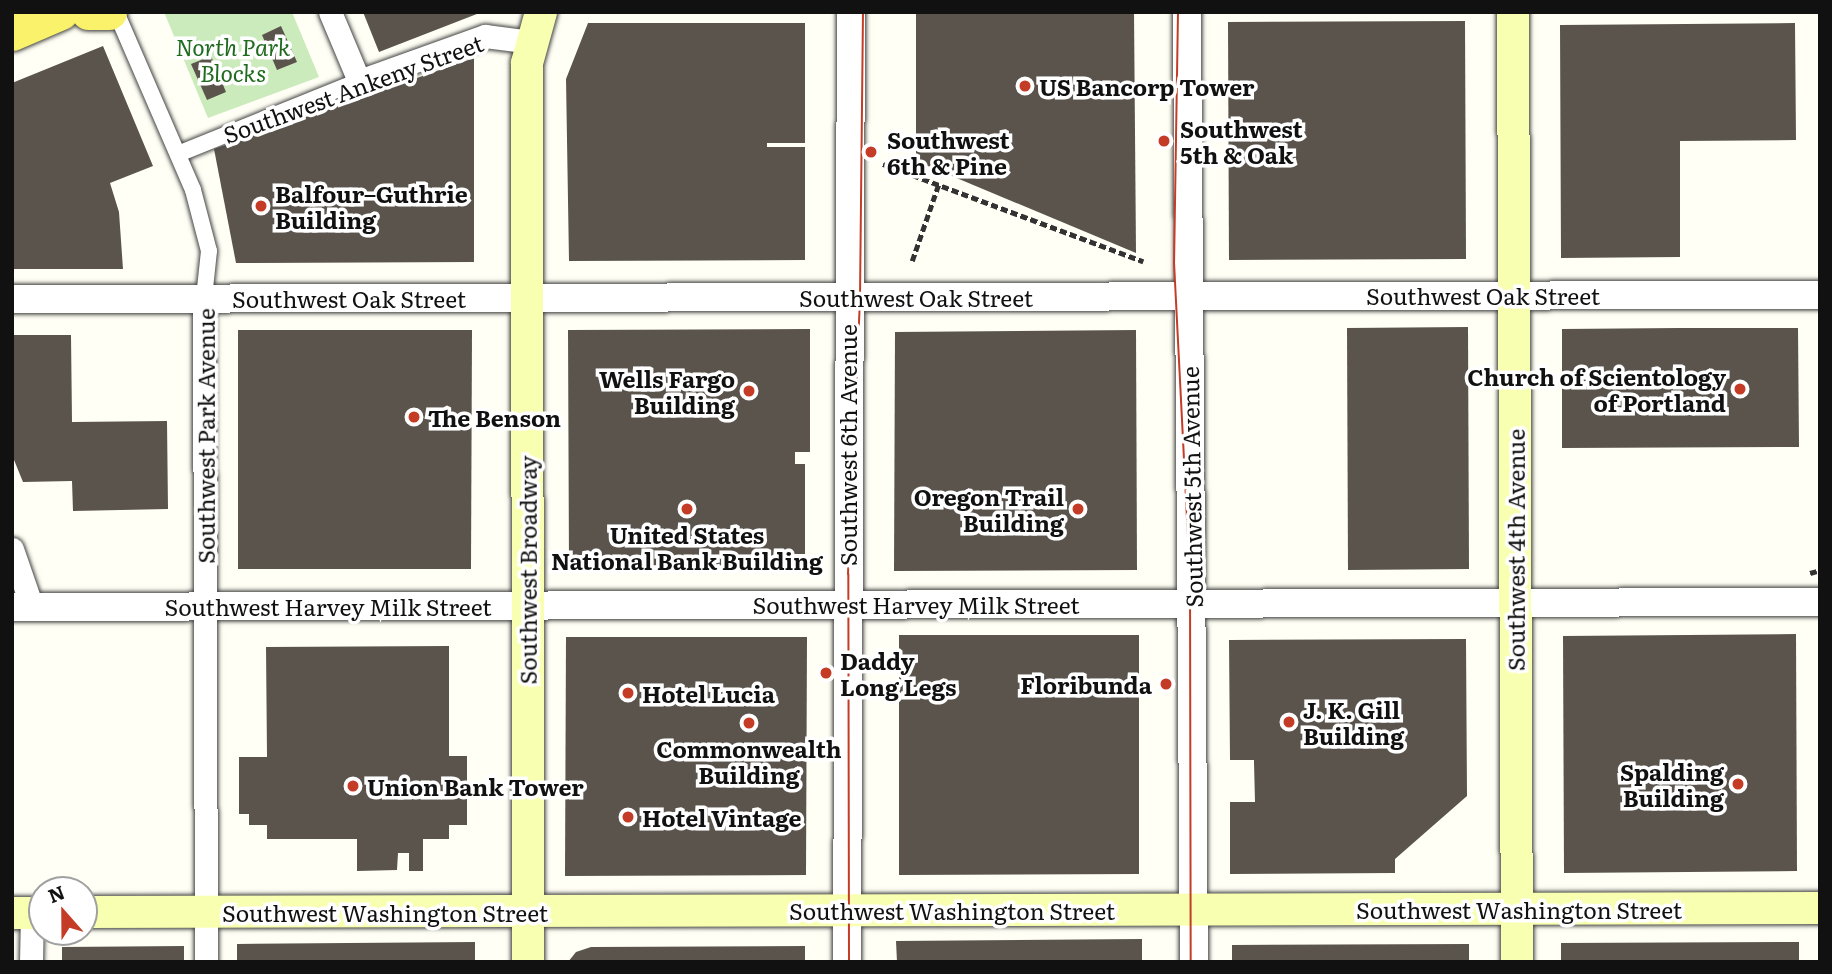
<!DOCTYPE html>
<html>
<head>
<meta charset="utf-8">
<style>
	body { margin:0 }
	#map { position:relative; width:1832px; height:974px; overflow:hidden; background:#fffff5; font-family:Literata,serif }
	div>[style] { position:absolute }
	[style*='--x'] { left:calc(var(--x)*1px); top:calc(var(--y)*1px); width:calc(var(--w)*1px); rotate:calc(var(--a)*1deg) }
	.green>* { inset:0; background:#ccebbc }
	.building>* { inset:0; background:#5a544d }
	.path>* { height:4.5px; margin-top:-2.25px; transform-origin:0; background:repeating-linear-gradient(90deg,#333 0 7px,transparent 0 10.5px) }
	.roads { filter:drop-shadow(0 0 2px #444) drop-shadow(0 0 2px #444) }
	.pedestrian>* { height:16px; margin:-8px; padding:0 8px; transform-origin:8px; border-radius:8px; background:#fff }
	.minor>* { height:23px; margin:-11.5px; padding:0 11.5px; transform-origin:11.5px; border-radius:11.5px; background:#fff }
	.tertiary>* { height:28px; margin:-14px; padding:0 14px; transform-origin:14px; border-radius:14px; background:#fff }
	.secondary>* { height:32px; margin:-16px; padding:0 16px; transform-origin:16px; border-radius:16px; background:#f9ffb0 }
	.primary>* { height:35px; margin:-17.5px; padding:0 17.5px; transform-origin:17.5px; border-radius:17.5px; background:#faf26a }
	.tram>* { height:2px; margin:-1px; padding:0 1px; transform-origin:1px; border-radius:1px; background:#c43c25 }
	.dots>* { width:19px; height:19px; translate:-50% -50%; box-sizing:border-box; border:4px solid #fff; border-radius:50% }
	span { translate:-50% -50%; white-space:nowrap; text-align:center; line-height:1.15; -webkit-text-stroke:7px #fff; paint-order:stroke }
	.park-label { font-size:23px; color:#206b1f; font-style:italic }
	.poi-label { font-size:23px; color:#111; font-weight:700 }
	.left { translate:0 -50%; text-align:left }
	.right { translate:-100% -50%; text-align:right }
	.street-label { font-size:23px; color:#111 }
	.frame { position:absolute; inset:0; border:14px solid #111; pointer-events:none }
	.north { position:absolute; left:28px; top:876px; width:70px; height:70px; box-sizing:border-box; background:#fff; border:2px solid #a0a0a0; border-radius:50%; rotate:339deg; font-size:19px; font-weight:700; line-height:28px; text-align:center; color:#111 }
	.north::after { content:''; display:block; margin:auto; width:24px; height:32px; background:#c43c25; clip-path:polygon(50% 0,100% 100%,50% 72%,0 100%) }
</style>
</head>
<body>
<div id="map">
	<div class="green">
		<i style="clip-path:polygon(164px 12px,292px 12px,319px 77px,208px 118px)"></i>
	</div>
	<div class="building">
		<i style="clip-path:polygon(363px 12px,482px 12px,379px 52px)"></i>
		<i style="clip-path:polygon(916px 12px,1134px 12px,1136px 253px,916px 161px)"></i>
		<i style="clip-path:polygon(1465px 21px,1466px 259px,1229px 260px,1228px 22px)"></i>
		<i style="clip-path:polygon(588px 23px,805px 23px,805px 143px,767px 143px,767px 147px,805px 147px,805px 260px,569px 261px,566px 79px)"></i>
		<i style="clip-path:polygon(1795px 23px,1796px 140px,1680px 141px,1680px 257px,1561px 258px,1560px 25px)"></i>
		<i style="clip-path:polygon(281px 26px,297px 62px,277px 70px,262px 35px)"></i>
		<i style="clip-path:polygon(103px 46px,153px 166px,110px 183px,119px 212px,123px 269px,12px 269px,12px 83px)"></i>
		<i style="clip-path:polygon(211px 56px,226px 92px,207px 100px,191px 64px)"></i>
		<i style="clip-path:polygon(474px 58px,474px 262px,236px 263px,214px 149px)"></i>
		<i style="clip-path:polygon(1468px 327px,1469px 569px,1348px 570px,1347px 328px)"></i>
		<i style="clip-path:polygon(1679px 328px,1798px 328px,1799px 447px,1562px 448px,1562px 329px)"></i>
		<i style="clip-path:polygon(810px 329px,810px 452px,795px 452px,795px 464px,805px 464px,805px 554px,794px 554px,794px 568px,569px 569px,568px 330px)"></i>
		<i style="clip-path:polygon(238px 330px,472px 330px,471px 569px,238px 569px)"></i>
		<i style="clip-path:polygon(1136px 330px,1137px 570px,894px 571px,895px 332px)"></i>
		<i style="clip-path:polygon(12px 335px,71px 335px,72px 422px,167px 421px,168px 509px,73px 511px,72px 481px,23px 482px,12px 455px)"></i>
		<i style="clip-path:polygon(1796px 634px,1797px 871px,1564px 873px,1563px 636px)"></i>
		<i style="clip-path:polygon(899px 635px,1139px 635px,1139px 874px,899px 875px)"></i>
		<i style="clip-path:polygon(566px 637px,807px 637px,806px 875px,565px 876px)"></i>
		<i style="clip-path:polygon(1466px 639px,1467px 796px,1395px 859px,1395px 873px,1230px 874px,1230px 802px,1255px 802px,1254px 763px,1254px 760px,1230px 760px,1229px 640px)"></i>
		<i style="clip-path:polygon(449px 646px,449px 756px,467px 756px,467px 825px,449px 825px,449px 839px,423px 839px,423px 871px,409px 871px,409px 853px,398px 853px,397px 870px,357px 871px,357px 839px,267px 839px,267px 825px,249px 825px,249px 814px,239px 814px,239px 757px,267px 757px,266px 647px)"></i>
		<i style="clip-path:polygon(1142px 939px,1142px 962px,897px 962px,896px 941px)"></i>
		<i style="clip-path:polygon(475px 942px,475px 962px,237px 962px,237px 944px)"></i>
		<i style="clip-path:polygon(1799px 942px,1799px 962px,1561px 962px,1561px 943px)"></i>
		<i style="clip-path:polygon(1469px 944px,1469px 962px,1232px 962px,1232px 945px)"></i>
		<i style="clip-path:polygon(184px 946px,184px 962px,62px 962px,62px 947px)"></i>
		<i style="clip-path:polygon(805px 946px,805px 962px,568px 962px,576px 952px,591px 947px)"></i>
	</div>
	<div class="path">
		<i style="--x:883;--y:164;--w:278;--a:20.5"></i>
		<i style="--x:912;--y:261;--w:83;--a:-70.9"></i>
		<i style="--x:1810;--y:573;--w:7;--a:-16"></i>
	</div>
	<div class="roads">
		<div class="pedestrian">
			<i style="--x:116;--y:12;--w:194;--a:66.6"></i>
			<i style="--x:193;--y:190;--w:63;--a:75.3"></i>
			<i style="--x:209;--y:251;--w:47;--a:96.1"></i>
			<i style="--x:178;--y:154;--w:195;--a:-22"></i>
		</div>
		<div class="minor">
			<i style="--x:330;--y:12;--w:75;--a:67.2"></i>
			<i style="--x:359;--y:81;--w:134;--a:-19.7"></i>
			<i style="--x:485;--y:36;--w:46;--a:7.4"></i>
			<i style="--x:204;--y:298;--w:664;--a:89.83"></i>
			<i style="--x:12;--y:549;--w:61;--a:71"></i>
			<i style="--x:31;--y:962;--w:49;--a:-88.8"></i>
		</div>
		<div class="tertiary">
			<i style="--x:1187;--y:12;--w:950;--a:89.58"></i>
			<i style="--x:12;--y:299;--w:1808;--a:-0.13"></i>
			<i style="--x:12;--y:607;--w:1808;--a:-0.16"></i>
			<i style="--x:847;--y:962;--w:950;--a:-89.76"></i>
		</div>
		<div class="secondary">
			<i style="--x:1513;--y:12;--w:950;--a:89.76"></i>
			<i style="--x:84;--y:912;--w:1736;--a:-0.13"></i>
			<i style="--x:12;--y:913;--w:30;--a:0"></i>
			<i style="--x:528;--y:962;--w:899;--a:-90.06"></i>
			<i style="--x:527;--y:63;--w:53;--a:-74.6"></i>
		</div>
		<div class="primary">
			<i style="--x:88;--y:12;--w:21;--a:0"></i>
			<i style="--x:12;--y:33;--w:53;--a:-23.2"></i>
		</div>
	</div>
	<div class="tram">
		<i style="--x:1178;--y:12;--w:250;--a:90.9"></i>
		<i style="--x:1174;--y:262;--w:311;--a:87.1"></i>
		<i style="--x:1190;--y:573;--w:389;--a:89.9"></i>
		<i style="--x:849;--y:962;--w:388;--a:-90.1"></i>
		<i style="--x:848;--y:574;--w:277;--a:-87.5"></i>
		<i style="--x:860;--y:297;--w:285;--a:-89.4"></i>
	</div>
	<div class="dots">
		<i style="left:1025px;top:86px;background:#c43c25"></i>
		<i style="left:1164px;top:141px;background:#c43c25"></i>
		<i style="left:871px;top:152px;background:#c43c25"></i>
		<i style="left:261px;top:206px;background:#c43c25"></i>
		<i style="left:1740px;top:389px;background:#c43c25"></i>
		<i style="left:749px;top:391px;background:#c43c25"></i>
		<i style="left:414px;top:417px;background:#c43c25"></i>
		<i style="left:687px;top:509px;background:#c43c25"></i>
		<i style="left:1078px;top:509px;background:#c43c25"></i>
		<i style="left:826px;top:673px;background:#c43c25"></i>
		<i style="left:1166px;top:684px;background:#c43c25"></i>
		<i style="left:628px;top:693px;background:#c43c25"></i>
		<i style="left:1289px;top:722px;background:#c43c25"></i>
		<i style="left:749px;top:723px;background:#c43c25"></i>
		<i style="left:1738px;top:784px;background:#c43c25"></i>
		<i style="left:353px;top:786px;background:#c43c25"></i>
		<i style="left:628px;top:817px;background:#c43c25"></i>
	</div>
	<div class="park-label">
		<span style="left:233px;top:59px">North Park<br>Blocks</span>
	</div>
	<div class="poi-label">
		<span class="left" style="left:1039px;top:86px">US Bancorp Tower</span>
		<span class="left" style="left:1180px;top:141px">Southwest<br>5th &amp; Oak</span>
		<span class="left" style="left:887px;top:152px">Southwest<br>6th &amp; Pine</span>
		<span class="left" style="left:275px;top:206px">Balfour–Guthrie<br>Building</span>
		<span class="right" style="left:1726px;top:389px">Church of Scientology<br>of Portland</span>
		<span class="right" style="left:735px;top:391px">Wells Fargo<br>Building</span>
		<span class="left" style="left:428px;top:417px">The Benson</span>
		<span class="right" style="left:1064px;top:509px">Oregon Trail<br>Building</span>
		<span style="left:687px;top:547px">United States<br>National Bank Building</span>
		<span class="left" style="left:840px;top:673px">Daddy<br>Long Legs</span>
		<span class="right" style="left:1152px;top:684px">Floribunda</span>
		<span class="left" style="left:642px;top:693px">Hotel Lucia</span>
		<span class="left" style="left:1303px;top:722px">J. K. Gill<br>Building</span>
		<span style="left:749px;top:761px">Commonwealth<br>Building</span>
		<span class="right" style="left:1724px;top:784px">Spalding<br>Building</span>
		<span class="left" style="left:367px;top:786px">Union Bank Tower</span>
		<span class="left" style="left:642px;top:817px">Hotel Vintage</span>
	</div>
	<div class="street-label">
		<span style="left:353px;top:88px;rotate:-20deg">Southwest Ankeny Street</span>
		<span style="left:1483px;top:295px">Southwest Oak Street</span>
		<span style="left:916px;top:297px">Southwest Oak Street</span>
		<span style="left:349px;top:298px">Southwest Oak Street</span>
		<span style="left:205px;top:436px;rotate:-90deg">Southwest Park Avenue</span>
		<span style="left:847px;top:445px;rotate:-90deg">Southwest 6th Avenue</span>
		<span style="left:1191px;top:487px;rotate:-91deg">Southwest 5th Avenue</span>
		<span style="left:1515px;top:550px;rotate:-90deg">Southwest 4th Avenue</span>
		<span style="left:527px;top:570px;rotate:-90deg">Southwest Broadway</span>
		<span style="left:916px;top:604px">Southwest Harvey Milk Street</span>
		<span style="left:328px;top:606px">Southwest Harvey Milk Street</span>
		<span style="left:1519px;top:909px">Southwest Washington Street</span>
		<span style="left:952px;top:910px">Southwest Washington Street</span>
		<span style="left:385px;top:912px">Southwest Washington Street</span>
	</div>
	<div class="frame"></div>
	<div class="north">N</div>
</div>
</body>
</html>
